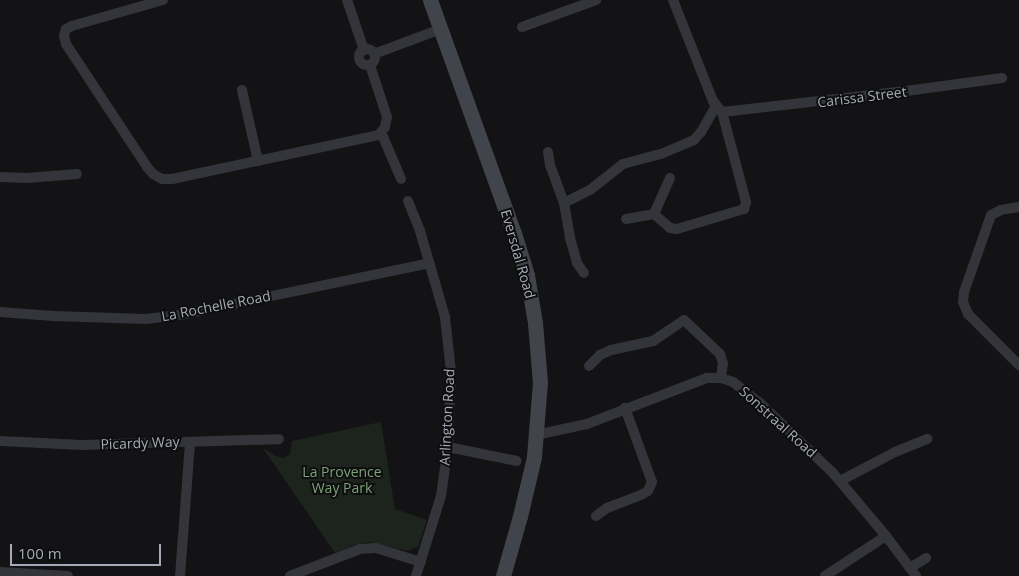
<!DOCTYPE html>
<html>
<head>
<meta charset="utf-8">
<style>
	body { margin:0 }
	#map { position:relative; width:1019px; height:576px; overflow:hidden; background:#131315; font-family:"Open Sans",sans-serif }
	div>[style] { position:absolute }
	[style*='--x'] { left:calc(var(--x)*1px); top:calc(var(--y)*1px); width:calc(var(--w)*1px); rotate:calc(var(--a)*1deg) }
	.green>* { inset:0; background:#1d241d }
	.street>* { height:10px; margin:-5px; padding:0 5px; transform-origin:5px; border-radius:5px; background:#34353a }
	.street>.ring { margin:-5px; padding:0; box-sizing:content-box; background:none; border:10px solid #34353a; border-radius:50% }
	.secondary>* { height:15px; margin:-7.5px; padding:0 7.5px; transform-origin:7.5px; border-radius:7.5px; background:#41444a }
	span { translate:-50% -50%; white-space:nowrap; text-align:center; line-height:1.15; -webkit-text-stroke:4px #0e0e0f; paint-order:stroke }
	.street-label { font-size:14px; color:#a4abb6 }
	.park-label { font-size:14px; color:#7ba27a }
	.scale { position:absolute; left:10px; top:544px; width:151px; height:22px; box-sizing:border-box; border:2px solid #a4abb6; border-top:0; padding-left:6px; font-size:15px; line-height:18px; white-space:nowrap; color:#a4abb6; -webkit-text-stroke:4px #0e0e0f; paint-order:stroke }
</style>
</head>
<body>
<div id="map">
	<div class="green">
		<i style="clip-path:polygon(381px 422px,395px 509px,427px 520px,418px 547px,407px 551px,371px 542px,357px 544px,335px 553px,263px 448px,275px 456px,283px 458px,290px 454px,292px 441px)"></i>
	</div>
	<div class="street">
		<i style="--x:163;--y:0;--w:95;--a:164.1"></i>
		<i style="--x:72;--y:26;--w:7;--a:153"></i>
		<i style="--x:66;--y:29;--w:7;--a:106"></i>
		<i style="--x:64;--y:36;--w:8;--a:76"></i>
		<i style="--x:66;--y:44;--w:147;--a:56.6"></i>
		<i style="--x:147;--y:167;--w:9;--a:49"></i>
		<i style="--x:153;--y:174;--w:10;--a:29"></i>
		<i style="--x:162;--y:179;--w:10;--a:0"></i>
		<i style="--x:172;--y:179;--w:212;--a:-12"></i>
		<i style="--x:379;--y:135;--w:10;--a:-53"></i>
		<i style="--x:385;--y:127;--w:10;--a:-79"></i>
		<i style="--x:387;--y:117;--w:55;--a:-108.1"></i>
		<i style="--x:347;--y:0;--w:53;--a:71.2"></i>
		<i style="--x:673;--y:0;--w:109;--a:68.4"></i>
		<i style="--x:713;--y:101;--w:13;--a:51"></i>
		<i style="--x:522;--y:27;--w:79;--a:-20"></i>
		<i class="ring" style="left:359px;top:49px;width:6px;height:6px"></i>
		<i style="--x:374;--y:54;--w:72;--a:-20.5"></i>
		<i style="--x:242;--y:90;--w:73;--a:77.3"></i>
		<i style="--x:722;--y:112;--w:185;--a:-6.5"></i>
		<i style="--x:906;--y:91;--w:97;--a:-7.7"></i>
		<i style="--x:381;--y:132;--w:51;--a:66.9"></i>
		<i style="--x:548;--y:152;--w:13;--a:81"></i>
		<i style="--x:550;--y:165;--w:40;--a:69.8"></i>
		<i style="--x:564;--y:203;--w:36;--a:80"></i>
		<i style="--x:570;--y:238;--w:26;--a:74"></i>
		<i style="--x:577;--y:263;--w:12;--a:55"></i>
		<i style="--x:0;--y:177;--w:27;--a:2"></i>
		<i style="--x:27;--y:178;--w:50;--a:-4.6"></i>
		<i style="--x:670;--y:178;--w:39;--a:114"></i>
		<i style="--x:654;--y:214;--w:21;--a:41"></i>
		<i style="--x:670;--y:228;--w:7;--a:8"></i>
		<i style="--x:677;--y:229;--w:70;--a:-16.6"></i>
		<i style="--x:744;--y:209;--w:7;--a:-74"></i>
		<i style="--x:746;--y:202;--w:93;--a:-104.9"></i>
		<i style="--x:408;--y:201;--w:32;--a:68"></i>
		<i style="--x:420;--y:231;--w:90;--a:73.8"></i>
		<i style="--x:445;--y:317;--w:54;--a:83.7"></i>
		<i style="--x:451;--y:371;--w:76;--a:92.3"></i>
		<i style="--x:448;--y:447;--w:49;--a:98.1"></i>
		<i style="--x:441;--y:496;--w:84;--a:107.4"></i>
		<i style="--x:564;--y:203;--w:29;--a:-27"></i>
		<i style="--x:590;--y:190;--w:42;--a:-38.2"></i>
		<i style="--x:623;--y:164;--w:39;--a:-15"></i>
		<i style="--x:661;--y:154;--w:36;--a:-23"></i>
		<i style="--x:694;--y:140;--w:11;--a:-49"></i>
		<i style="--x:701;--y:132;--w:30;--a:-60"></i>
		<i style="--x:1019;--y:207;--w:18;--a:171"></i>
		<i style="--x:1001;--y:210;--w:11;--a:153"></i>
		<i style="--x:991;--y:215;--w:82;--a:109.3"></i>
		<i style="--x:964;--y:292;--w:10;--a:96"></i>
		<i style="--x:963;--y:302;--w:13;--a:67"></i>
		<i style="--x:968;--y:314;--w:72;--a:45"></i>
		<i style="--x:626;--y:219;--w:28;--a:-10"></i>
		<i style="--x:0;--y:312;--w:53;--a:4.3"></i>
		<i style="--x:53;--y:316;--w:93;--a:1.8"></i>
		<i style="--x:146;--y:319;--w:35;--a:-7"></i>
		<i style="--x:181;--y:315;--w:254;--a:-11.8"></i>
		<i style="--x:589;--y:366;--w:16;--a:-45"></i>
		<i style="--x:600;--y:355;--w:12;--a:-24"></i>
		<i style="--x:611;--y:350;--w:43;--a:-12.1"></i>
		<i style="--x:653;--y:341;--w:37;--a:-34"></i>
		<i style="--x:684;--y:320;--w:50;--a:43.4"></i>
		<i style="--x:720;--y:354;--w:9;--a:72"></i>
		<i style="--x:723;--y:363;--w:15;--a:98"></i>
		<i style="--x:536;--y:435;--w:52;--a:-12.2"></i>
		<i style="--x:587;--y:424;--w:129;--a:-21"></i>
		<i style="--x:707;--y:378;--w:14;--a:0"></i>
		<i style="--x:721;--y:378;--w:13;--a:18"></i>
		<i style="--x:733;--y:382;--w:33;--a:38"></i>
		<i style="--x:759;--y:402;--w:103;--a:43.8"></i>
		<i style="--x:833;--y:473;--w:82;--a:49.9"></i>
		<i style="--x:886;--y:536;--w:50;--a:53.1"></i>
		<i style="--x:0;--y:441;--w:82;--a:2.8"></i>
		<i style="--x:82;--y:445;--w:197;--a:-1.7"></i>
		<i style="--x:448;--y:447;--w:70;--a:11.5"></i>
		<i style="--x:840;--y:481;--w:62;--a:-27.8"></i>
		<i style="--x:895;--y:452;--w:35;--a:-22"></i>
		<i style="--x:596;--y:516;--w:14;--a:-36"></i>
		<i style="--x:607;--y:508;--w:36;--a:-21"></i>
		<i style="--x:641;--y:495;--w:8;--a:-30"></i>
		<i style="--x:648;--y:491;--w:10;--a:-66"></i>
		<i style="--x:652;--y:482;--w:79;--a:-110"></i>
		<i style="--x:910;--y:568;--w:19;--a:-32"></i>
		<i style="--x:0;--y:572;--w:68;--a:3.4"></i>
		<i style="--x:180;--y:576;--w:134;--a:-85.7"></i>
		<i style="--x:290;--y:576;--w:75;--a:-21.1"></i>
		<i style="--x:360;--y:549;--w:16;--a:-4"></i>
		<i style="--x:376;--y:548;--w:47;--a:17.3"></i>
		<i style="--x:825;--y:576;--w:73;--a:-33.3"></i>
	</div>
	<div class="secondary">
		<i style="--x:430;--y:0;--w:248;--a:70.2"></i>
		<i style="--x:514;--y:233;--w:44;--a:72.8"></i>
		<i style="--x:527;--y:275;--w:49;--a:80.5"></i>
		<i style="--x:535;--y:323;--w:59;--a:85.2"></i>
		<i style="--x:540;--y:382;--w:75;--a:94.6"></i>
		<i style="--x:534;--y:457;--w:61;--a:103.3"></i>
		<i style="--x:520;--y:516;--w:62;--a:105.8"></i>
	</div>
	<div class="street-label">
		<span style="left:862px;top:97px;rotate:-7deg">Carissa Street</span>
		<span style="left:518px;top:254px;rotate:74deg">Eversdal Road</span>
		<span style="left:216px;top:306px;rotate:-11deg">La Rochelle Road</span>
		<span style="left:447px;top:417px;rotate:-87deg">Arlington Road</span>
		<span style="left:778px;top:422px;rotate:42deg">Sonstraal Road</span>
		<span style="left:140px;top:443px;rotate:-2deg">Picardy Way</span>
	</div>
	<div class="park-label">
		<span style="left:342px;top:480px">La Provence<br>Way Park</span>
	</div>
	<div class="scale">100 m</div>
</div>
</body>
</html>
